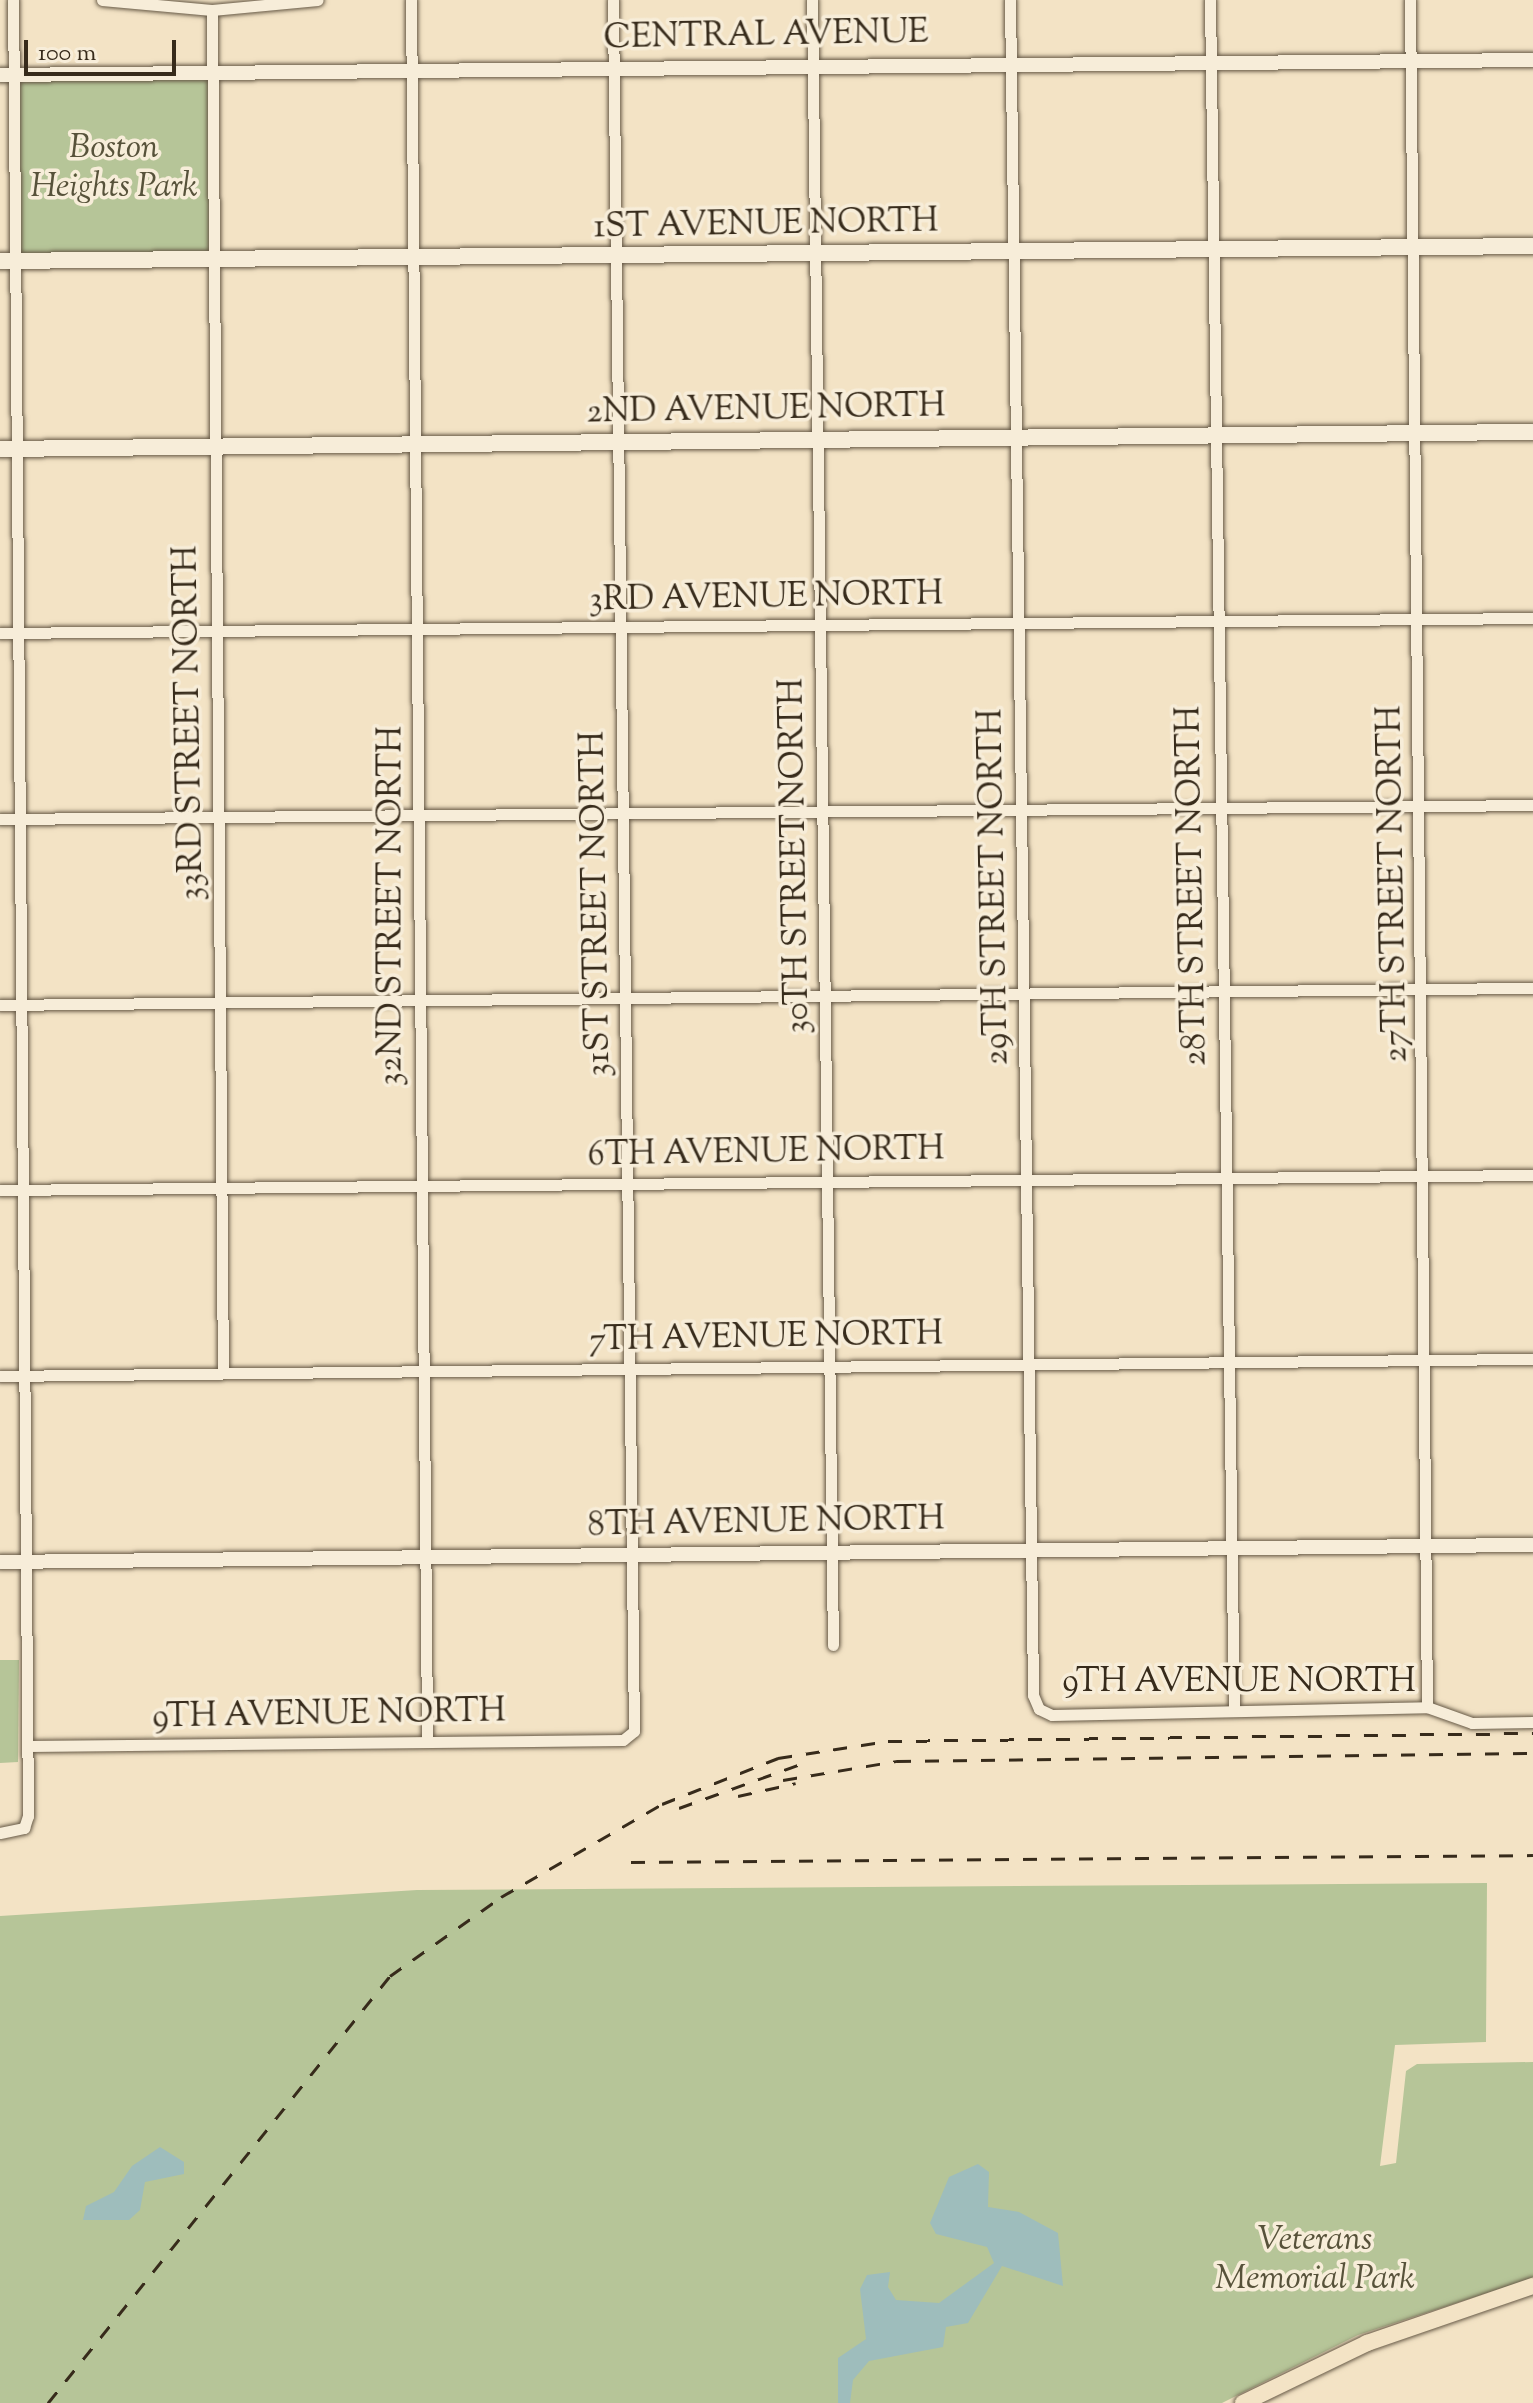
<!DOCTYPE html>
<html>
<head>
<meta charset="utf-8">
<style>
	body { margin:0 }
	#map { position:relative; width:1533px; height:2403px; overflow:hidden; background:#f3e3c5; font-family:"Sorts Mill Goudy",serif }
	div>[style] { position:absolute }
	[style*='--x'] { left:calc(var(--x)*1px); top:calc(var(--y)*1px); width:calc(var(--w)*1px); rotate:calc(var(--a)*1deg) }
	.green>* { inset:0; background:#b6c598 }
	.water>* { inset:0; background:#9ebdbc }
	.roads { filter:drop-shadow(0 0 2px #665946) drop-shadow(0 0 2px #665946) }
	.minor>* { height:11px; margin:-5.5px; padding:0 5.5px; transform-origin:5.5px; border-radius:5.5px; background:#f7edd9 }
	.tertiary>* { height:14px; margin:-7px; padding:0 7px; transform-origin:7px; border-radius:7px; background:#f7edd9 }
	.secondary>* { height:16px; margin:-8px; padding:0 8px; transform-origin:8px; border-radius:8px; background:#f7edd9 }
	.primary>* { height:16px; margin:-8px; padding:0 8px; transform-origin:8px; border-radius:8px; background:#f3e3c5 }
	.rail>* { height:3px; margin-top:-1.5px; transform-origin:0; background:repeating-linear-gradient(90deg,#372b1b 0 14px,transparent 0 28px) }
	span { translate:-50% -50%; white-space:nowrap; text-align:center; line-height:1.15; -webkit-text-stroke:7px #f7edd9; paint-order:stroke }
	.street-label { font-size:34px; color:#372b1b }
	.park-label { font-size:34px; color:#57523a; font-style:italic }
	.scale { position:absolute; left:24px; top:40px; width:152px; height:36px; box-sizing:border-box; border:4px solid #372b1b; border-top:0; padding-left:10px; font-size:24px; line-height:28px; white-space:nowrap; color:#372b1b; -webkit-text-stroke:6px #f7edd9; paint-order:stroke }
</style>
</head>
<body>
<div id="map">
	<div class="green">
		<i style="clip-path:polygon(213px 73px,214px 261px,15px 261px,13px 75px)"></i>
		<i style="clip-path:polygon(0 1660px,19px 1660px,18px 1762px,0 1763px)"></i>
		<i style="clip-path:polygon(1487px 1883px,1486px 2042px,1395px 2045px,1380px 2166px,1396px 2163px,1406px 2071px,1417px 2064px,1533px 2062px,1533px 2278px,1358px 2335px,1222px 2403px,0 2403px,0 1916px,417px 1890px)"></i>
	</div>
	<div class="water">
		<i style="clip-path:polygon(160px 2147px,184px 2162px,184px 2174px,145px 2182px,140px 2210px,129px 2220px,83px 2220px,86px 2206px,114px 2192px,132px 2166px)"></i>
		<i style="clip-path:polygon(978px 2164px,989px 2172px,988px 2207px,1019px 2212px,1058px 2233px,1063px 2286px,1002px 2266px,968px 2323px,946px 2327px,943px 2347px,869px 2361px,853px 2380px,850px 2403px,838px 2403px,838px 2358px,866px 2339px,860px 2289px,867px 2275px,890px 2272px,888px 2287px,896px 2300px,939px 2303px,994px 2263px,987px 2247px,936px 2234px,930px 2223px,949px 2177px)"></i>
	</div>
	<div class="roads">
		<div class="minor">
			<i style="--x:102;--y:0;--w:110;--a:5.2"></i>
			<i style="--x:212;--y:10;--w:106;--a:-5.4"></i>
			<i style="--x:411;--y:0;--w:1742;--a:89.47"></i>
			<i style="--x:812;--y:0;--w:1645;--a:89.27"></i>
			<i style="--x:1010;--y:0;--w:1695;--a:89.22"></i>
			<i style="--x:1033;--y:1695;--w:15;--a:67"></i>
			<i style="--x:1039;--y:1709;--w:14;--a:25"></i>
			<i style="--x:1052;--y:1715;--w:375;--a:-1.2"></i>
			<i style="--x:1427;--y:1707;--w:48;--a:19.6"></i>
			<i style="--x:1472;--y:1723;--w:61;--a:-0.9"></i>
			<i style="--x:1210;--y:0;--w:1710;--a:89.2"></i>
			<i style="--x:1410;--y:0;--w:1707;--a:89.43"></i>
			<i style="--x:212;--y:10;--w:1362;--a:89.54"></i>
			<i style="--x:0;--y:633;--w:1533;--a:-0.56"></i>
			<i style="--x:0;--y:819;--w:1533;--a:-0.52"></i>
			<i style="--x:0;--y:1005;--w:1533;--a:-0.64"></i>
			<i style="--x:0;--y:1190;--w:1533;--a:-0.56"></i>
			<i style="--x:0;--y:1376;--w:1533;--a:-0.64"></i>
			<i style="--x:28;--y:1746;--w:595;--a:-0.58"></i>
			<i style="--x:623;--y:1740;--w:14;--a:-39"></i>
			<i style="--x:634;--y:1731;--w:1731;--a:-90.7"></i>
			<i style="--x:0;--y:1833;--w:25;--a:-12"></i>
			<i style="--x:24;--y:1828;--w:13;--a:-72"></i>
			<i style="--x:28;--y:1816;--w:1816;--a:-90.47"></i>
		</div>
		<div class="tertiary">
			<i style="--x:0;--y:75;--w:1533;--a:-0.56"></i>
			<i style="--x:0;--y:1562;--w:1533;--a:-0.64"></i>
		</div>
		<div class="secondary">
			<i style="--x:0;--y:261;--w:1533;--a:-0.56"></i>
			<i style="--x:0;--y:449;--w:1533;--a:-0.64"></i>
		</div>
		<div class="primary">
			<i style="--x:1243;--y:2403;--w:138;--a:-25.8"></i>
			<i style="--x:1367;--y:2343;--w:176;--a:-19"></i>
		</div>
	</div>
	<div class="rail">
		<i style="--x:783;--y:1780;--w:116;--a:-9.5"></i>
		<i style="--x:897;--y:1761;--w:636;--a:-0.72"></i>
		<i style="--x:738;--y:1796;--w:59;--a:-12.6"></i>
		<i style="--x:679;--y:1808;--w:132;--a:-19.9"></i>
		<i style="--x:631;--y:1862;--w:902;--a:-0.44"></i>
		<i style="--x:48;--y:2403;--w:547;--a:-51.31"></i>
		<i style="--x:390;--y:1976;--w:136;--a:-35.4"></i>
		<i style="--x:501;--y:1897;--w:186;--a:-30"></i>
		<i style="--x:662;--y:1804;--w:125;--a:-21.6"></i>
		<i style="--x:778;--y:1758;--w:111;--a:-8.8"></i>
		<i style="--x:888;--y:1741;--w:645;--a:-0.71"></i>
	</div>
	<div class="street-label">
		<span style="left:766px;top:36px;rotate:-1deg">CENTRAL AVENUE</span>
		<span style="left:766px;top:225px;rotate:-1deg">1ST AVENUE NORTH</span>
		<span style="left:766px;top:410px;rotate:-1deg">2ND AVENUE NORTH</span>
		<span style="left:766px;top:598px;rotate:-1deg">3RD AVENUE NORTH</span>
		<span style="left:190px;top:723px;rotate:-91deg">33RD STREET NORTH</span>
		<span style="left:796px;top:856px;rotate:-91deg">30TH STREET NORTH</span>
		<span style="left:1394px;top:884px;rotate:-91deg">27TH STREET NORTH</span>
		<span style="left:1193px;top:886px;rotate:-91deg">28TH STREET NORTH</span>
		<span style="left:995px;top:887px;rotate:-91deg">29TH STREET NORTH</span>
		<span style="left:597px;top:904px;rotate:-91deg">31ST STREET NORTH</span>
		<span style="left:392px;top:906px;rotate:-90deg">32ND STREET NORTH</span>
		<span style="left:766px;top:1153px;rotate:-1deg">6TH AVENUE NORTH</span>
		<span style="left:766px;top:1338px;rotate:-1deg">7TH AVENUE NORTH</span>
		<span style="left:766px;top:1523px;rotate:-1deg">8TH AVENUE NORTH</span>
		<span style="left:1239px;top:1683px">9TH AVENUE NORTH</span>
		<span style="left:329px;top:1715px;rotate:-1deg">9TH AVENUE NORTH</span>
	</div>
	<div class="park-label">
		<span style="left:114px;top:168px">Boston<br>Heights Park</span>
		<span style="left:1315px;top:2260px">Veterans<br>Memorial Park</span>
	</div>
	<div class="scale">100 m</div>
</div>
</body>
</html>
